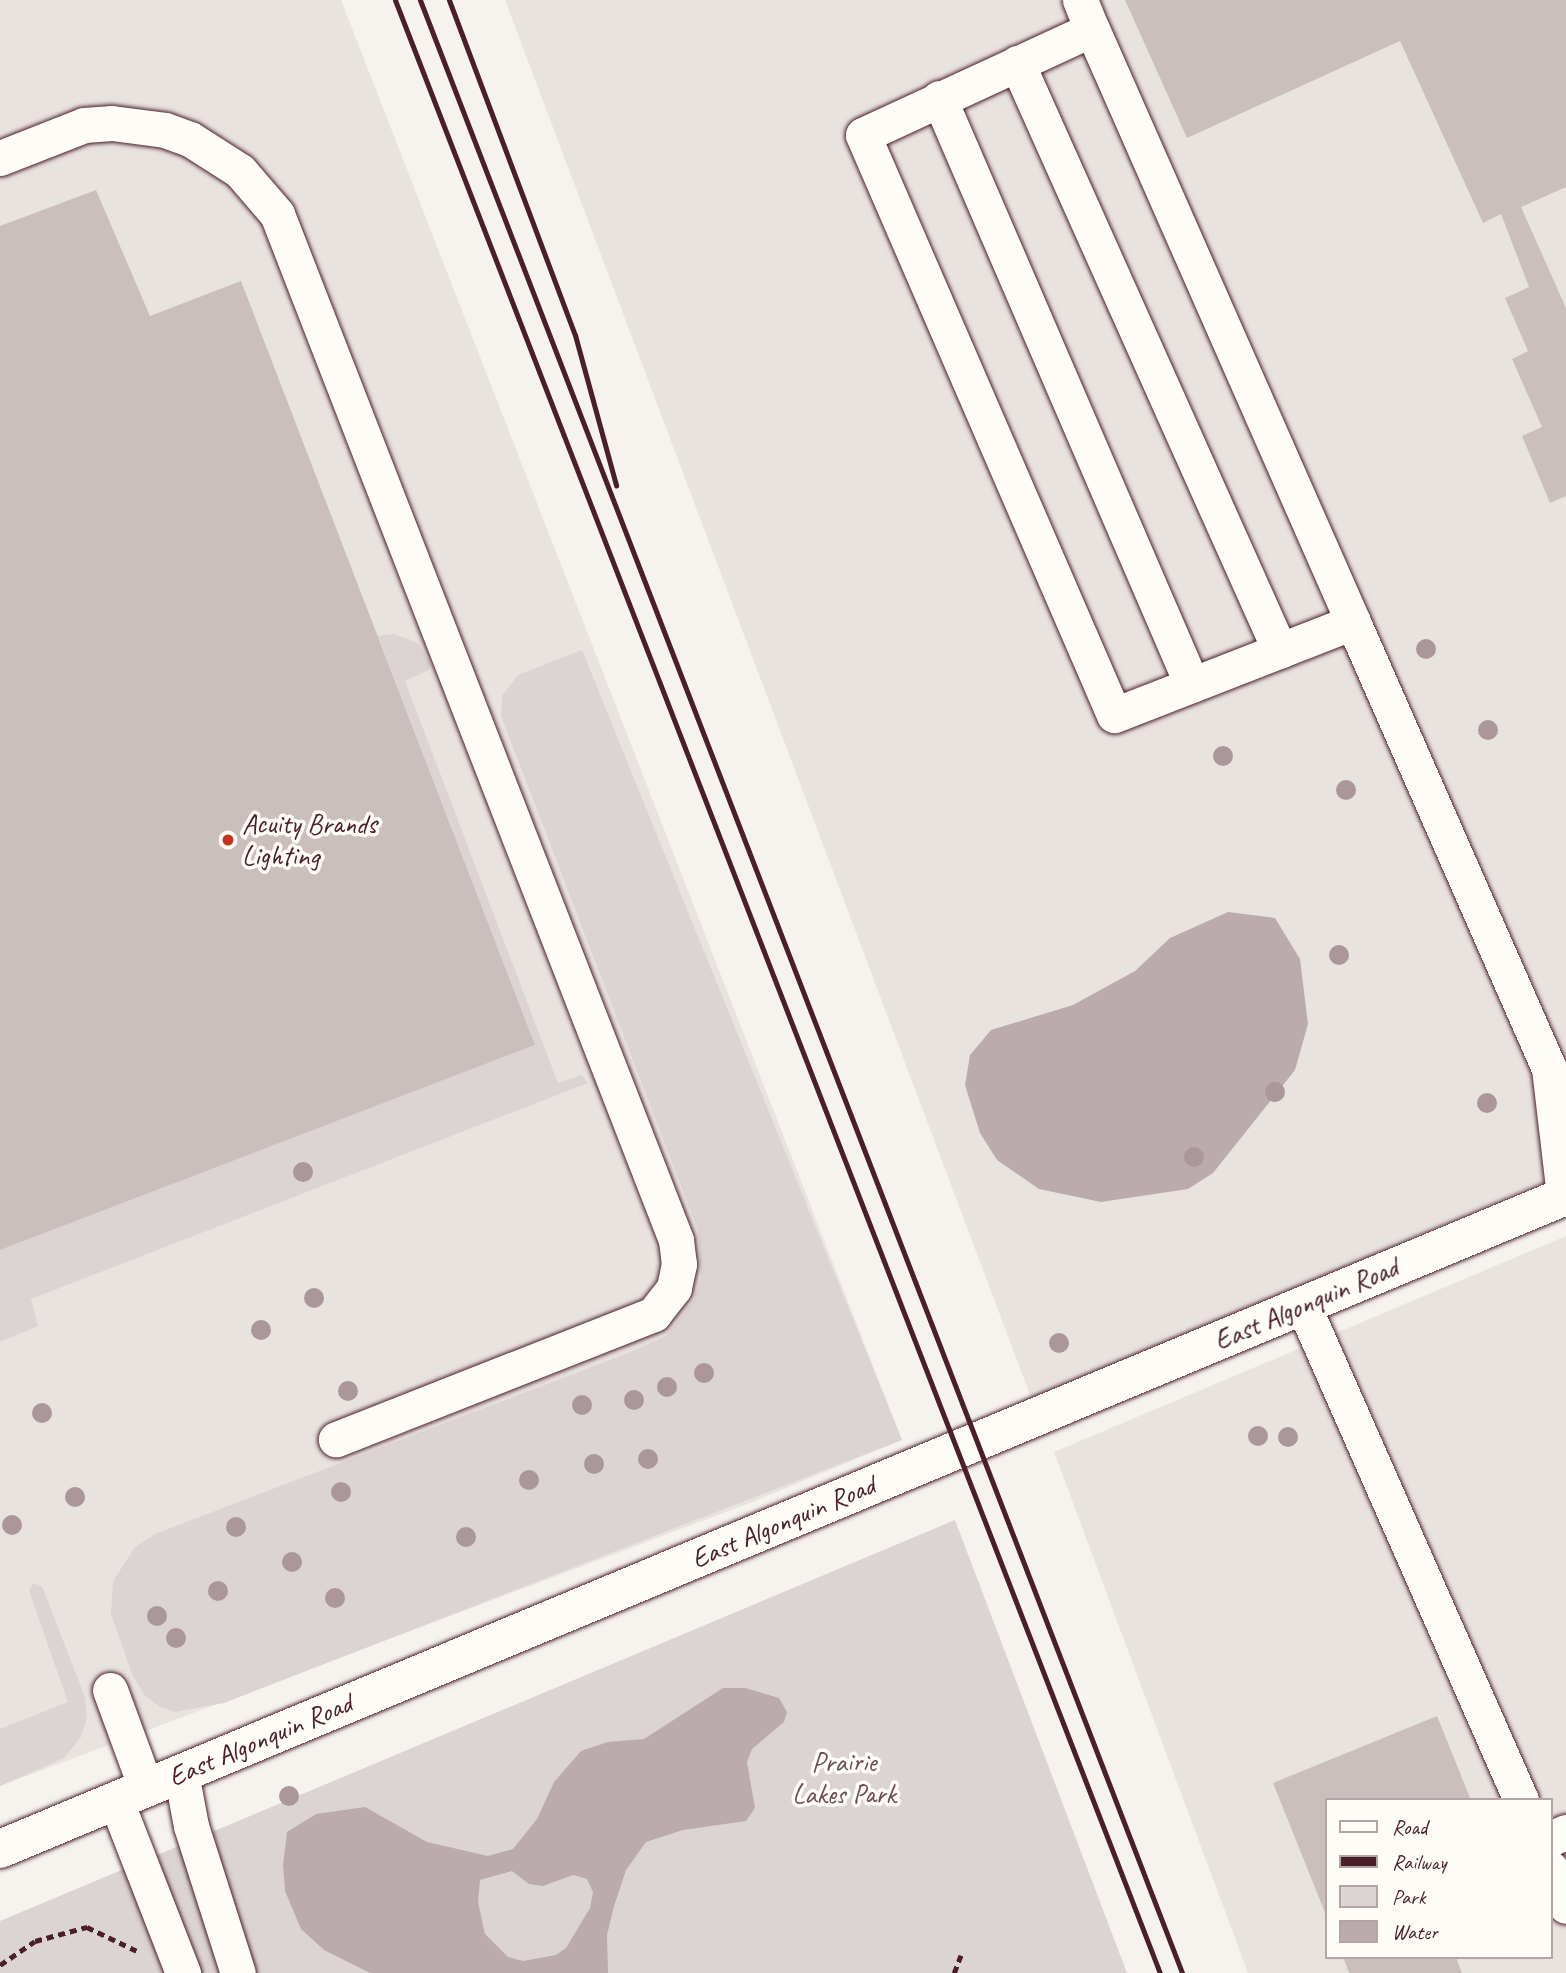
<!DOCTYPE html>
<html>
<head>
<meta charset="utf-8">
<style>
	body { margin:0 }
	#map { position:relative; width:1566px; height:1973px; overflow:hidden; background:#f6f3ef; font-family:Caveat,sans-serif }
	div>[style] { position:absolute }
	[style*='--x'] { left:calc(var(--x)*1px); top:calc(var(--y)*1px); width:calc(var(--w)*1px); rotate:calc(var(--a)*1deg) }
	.built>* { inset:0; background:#e9e3e0 }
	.green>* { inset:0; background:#dcd4d2 }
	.water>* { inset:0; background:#bbabac }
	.building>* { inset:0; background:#cbbfbe }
	.path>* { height:4.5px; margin-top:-2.25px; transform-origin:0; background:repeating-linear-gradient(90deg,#4a1f2b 0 7px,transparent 0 12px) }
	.roads { filter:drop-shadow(0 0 2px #4a1f2b) drop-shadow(0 0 2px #4a1f2b) }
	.minor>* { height:35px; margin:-17.5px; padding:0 17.5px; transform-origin:17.5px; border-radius:17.5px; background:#fdfcf7 }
	.major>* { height:38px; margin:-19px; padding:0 19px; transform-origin:19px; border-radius:19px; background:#fdfcf7 }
	.rail>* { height:5px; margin:-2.5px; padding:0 2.5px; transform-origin:2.5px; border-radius:2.5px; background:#4a1f2b }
	.trees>* { width:20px; height:20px; margin:-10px; border-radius:50%; background:#ab979a }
	.dots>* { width:19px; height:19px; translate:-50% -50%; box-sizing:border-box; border:4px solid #fdfcf7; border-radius:50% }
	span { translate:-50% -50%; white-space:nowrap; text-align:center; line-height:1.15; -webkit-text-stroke:7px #fdfcf7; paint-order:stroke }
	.poi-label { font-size:28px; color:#4a1f2b }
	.left { translate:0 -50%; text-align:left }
	.street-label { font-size:28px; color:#4a1f2b }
	.park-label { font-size:28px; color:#6e4c55 }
	.legend { position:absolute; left:1325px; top:1798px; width:228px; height:161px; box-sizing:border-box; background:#fdfcf7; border:2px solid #b5a4a5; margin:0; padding:9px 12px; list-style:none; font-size:21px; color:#4a1f2b }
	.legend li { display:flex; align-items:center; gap:14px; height:35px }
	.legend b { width:35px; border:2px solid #b5a4a5 }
</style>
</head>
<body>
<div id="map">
	<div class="built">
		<i style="clip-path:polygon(0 0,341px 0,902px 1440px,755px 1501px,0 1786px)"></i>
		<i style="clip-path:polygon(505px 0,1566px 0,1566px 1172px,1032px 1400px)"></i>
		<i style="clip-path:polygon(evenodd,1566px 1236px,1566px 1973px,1248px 1973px,1054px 1452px,1566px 1236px,1326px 1800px,1550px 1800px,1550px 1957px,1326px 1957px,1326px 1800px)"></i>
	</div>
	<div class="green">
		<i style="clip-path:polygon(394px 634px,418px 643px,431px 664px,429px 670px,405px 681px,558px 1083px,582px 1075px,588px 1083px,31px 1299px,38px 1326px,0 1342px,0 1250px,535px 1045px,378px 636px)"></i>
		<i style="clip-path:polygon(582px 650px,902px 1440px,224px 1703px,175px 1712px,160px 1707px,144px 1695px,132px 1674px,111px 1614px,113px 1581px,135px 1547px,155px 1534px,628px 1353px,666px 1336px,694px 1300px,701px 1277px,698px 1230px,501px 716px,502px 696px,518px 675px)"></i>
		<i style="clip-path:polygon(955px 1520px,1127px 1973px,0 1973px,0 1921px)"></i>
		<i style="clip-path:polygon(33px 1583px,42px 1586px,85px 1697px,87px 1717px,81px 1737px,64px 1758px,0 1786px,0 1729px,68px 1702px,29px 1591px)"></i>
	</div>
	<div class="water">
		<i style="clip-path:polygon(1228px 912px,1275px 918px,1300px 959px,1308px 1024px,1295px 1070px,1213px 1173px,1188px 1189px,1101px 1202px,1039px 1189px,997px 1160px,980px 1133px,965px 1085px,970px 1055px,991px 1030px,1073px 1005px,1135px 971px,1170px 938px)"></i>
		<i style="clip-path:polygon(evenodd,723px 1688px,745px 1688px,779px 1698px,787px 1712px,784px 1722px,752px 1749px,747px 1762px,755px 1808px,746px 1821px,683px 1830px,646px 1842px,626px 1870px,614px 1906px,607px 1935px,608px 1973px,370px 1973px,324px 1950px,301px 1929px,285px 1891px,283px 1865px,287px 1832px,316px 1814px,365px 1807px,427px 1842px,488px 1856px,513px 1849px,537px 1819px,554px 1782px,581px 1751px,608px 1742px,644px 1739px,723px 1688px,512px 1871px,529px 1884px,543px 1886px,573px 1875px,587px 1879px,593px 1892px,590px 1908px,566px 1948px,556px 1955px,523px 1961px,508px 1957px,485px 1934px,478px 1902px,480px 1880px,512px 1871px)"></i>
	</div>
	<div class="building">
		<i style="clip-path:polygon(1125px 0,1566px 0,1566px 187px,1521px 207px,1566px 308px,1566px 496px,1550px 503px,1522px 436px,1542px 427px,1512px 359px,1528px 351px,1505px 298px,1529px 287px,1501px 214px,1483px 223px,1400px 41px,1187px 138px)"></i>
		<i style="clip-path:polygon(96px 190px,150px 316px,241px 281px,535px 1045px,0 1250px,0 226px)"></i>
		<i style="clip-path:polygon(1437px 1716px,1471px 1800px,1326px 1800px,1326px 1915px,1273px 1783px)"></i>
		<i style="clip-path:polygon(1343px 1957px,1456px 1957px,1462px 1973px,1349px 1973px)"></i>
	</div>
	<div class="path">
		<i style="--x:0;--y:1965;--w:42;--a:-34.4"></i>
		<i style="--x:35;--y:1941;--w:54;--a:-15.1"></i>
		<i style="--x:87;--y:1927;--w:55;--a:25.6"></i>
		<i style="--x:954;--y:1973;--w:19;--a:-69"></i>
	</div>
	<div class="roads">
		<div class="minor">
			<i style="--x:1080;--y:0;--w:31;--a:68"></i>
			<i style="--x:1017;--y:63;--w:644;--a:65.9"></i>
			<i style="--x:939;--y:98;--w:639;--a:66.68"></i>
			<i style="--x:0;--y:158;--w:90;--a:-21.4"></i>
			<i style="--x:84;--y:125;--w:28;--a:-4"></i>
			<i style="--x:112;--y:123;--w:53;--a:7.5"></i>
			<i style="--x:165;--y:130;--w:27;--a:20"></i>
			<i style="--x:190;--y:139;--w:59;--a:32.6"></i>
			<i style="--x:240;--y:171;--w:57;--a:49.3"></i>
			<i style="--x:277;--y:214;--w:1101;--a:68.75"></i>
			<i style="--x:676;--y:1240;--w:24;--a:83"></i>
			<i style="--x:679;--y:1264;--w:25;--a:102"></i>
			<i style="--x:674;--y:1288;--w:33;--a:128"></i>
			<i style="--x:654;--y:1314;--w:342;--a:158.5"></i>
			<i style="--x:1353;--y:622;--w:256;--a:158.7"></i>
			<i style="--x:1114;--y:715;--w:632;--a:-113.4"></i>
			<i style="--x:863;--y:135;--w:252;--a:-24.8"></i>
			<i style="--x:1092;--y:29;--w:648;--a:66.24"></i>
			<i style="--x:1353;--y:622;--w:487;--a:66.3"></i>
			<i style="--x:1549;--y:1068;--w:129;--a:83.3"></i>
			<i style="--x:1303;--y:1305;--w:541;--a:66.23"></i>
			<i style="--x:110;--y:1690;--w:104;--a:69.8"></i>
			<i style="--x:181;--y:1773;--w:54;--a:79.3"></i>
			<i style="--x:191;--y:1826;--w:154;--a:72.3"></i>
			<i style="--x:116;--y:1801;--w:185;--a:68.7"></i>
			<i style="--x:1550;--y:1839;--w:17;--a:-24"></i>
			<i style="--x:1550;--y:1868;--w:41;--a:67.2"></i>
		</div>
		<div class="major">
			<i style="--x:0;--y:1849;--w:1697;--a:-22.64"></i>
		</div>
	</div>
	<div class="rail">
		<i style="--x:395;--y:0;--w:2116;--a:68.81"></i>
		<i style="--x:420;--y:0;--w:2115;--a:68.88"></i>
		<i style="--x:449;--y:0;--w:358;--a:69.4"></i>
		<i style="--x:575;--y:335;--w:156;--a:74.7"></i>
	</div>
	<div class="trees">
		<i style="left:1426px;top:649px"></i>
		<i style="left:1488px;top:730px"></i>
		<i style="left:1223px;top:756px"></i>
		<i style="left:1346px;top:790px"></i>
		<i style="left:1339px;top:955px"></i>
		<i style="left:1275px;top:1092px"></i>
		<i style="left:1487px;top:1103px"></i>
		<i style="left:1194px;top:1157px"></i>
		<i style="left:303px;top:1172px"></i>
		<i style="left:314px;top:1298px"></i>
		<i style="left:261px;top:1330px"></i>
		<i style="left:1059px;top:1343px"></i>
		<i style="left:704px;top:1373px"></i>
		<i style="left:667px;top:1387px"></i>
		<i style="left:348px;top:1391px"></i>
		<i style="left:634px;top:1400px"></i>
		<i style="left:582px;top:1405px"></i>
		<i style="left:42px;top:1413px"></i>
		<i style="left:1258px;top:1436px"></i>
		<i style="left:1288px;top:1437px"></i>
		<i style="left:648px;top:1459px"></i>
		<i style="left:594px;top:1464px"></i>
		<i style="left:529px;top:1480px"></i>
		<i style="left:341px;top:1492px"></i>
		<i style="left:75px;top:1497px"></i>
		<i style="left:12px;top:1525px"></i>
		<i style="left:236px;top:1527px"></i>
		<i style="left:466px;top:1537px"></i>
		<i style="left:292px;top:1562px"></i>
		<i style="left:218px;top:1591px"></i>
		<i style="left:335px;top:1598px"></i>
		<i style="left:157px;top:1616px"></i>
		<i style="left:176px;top:1638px"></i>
		<i style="left:289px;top:1796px"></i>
	</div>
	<div class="dots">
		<i style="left:228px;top:840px;background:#c8321e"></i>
	</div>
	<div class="poi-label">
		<span class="left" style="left:242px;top:840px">Acuity Brands<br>Lighting</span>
	</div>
	<div class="street-label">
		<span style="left:1306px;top:1304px;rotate:-23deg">East Algonquin Road</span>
		<span style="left:783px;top:1522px;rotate:-23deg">East Algonquin Road</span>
		<span style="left:260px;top:1740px;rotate:-23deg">East Algonquin Road</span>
	</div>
	<div class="park-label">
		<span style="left:844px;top:1778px">Prairie<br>Lakes Park</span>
	</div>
	<ul class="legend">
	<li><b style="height:9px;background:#fdfcf7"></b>Road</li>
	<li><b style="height:9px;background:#4a1f2b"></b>Railway</li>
	<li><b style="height:19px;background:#dcd4d2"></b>Park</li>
	<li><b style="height:19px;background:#bbabac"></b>Water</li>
	</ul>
</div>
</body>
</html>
